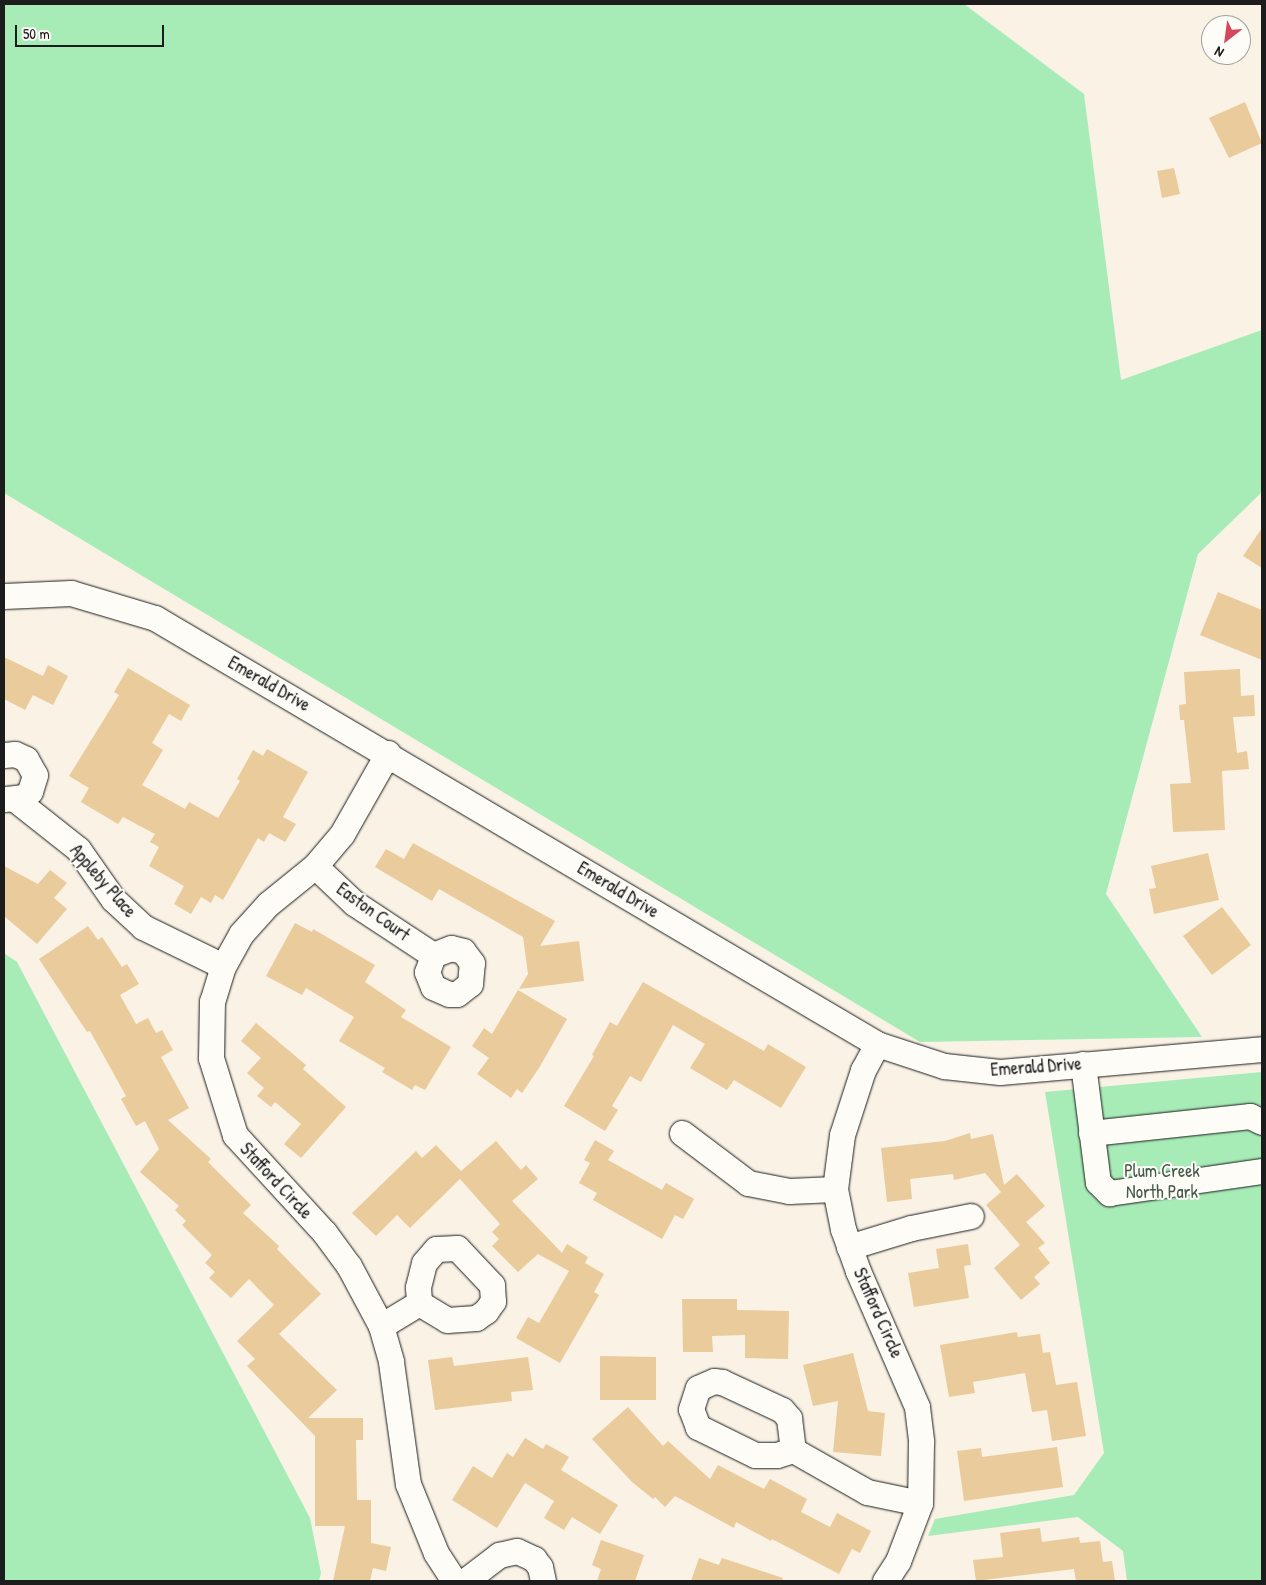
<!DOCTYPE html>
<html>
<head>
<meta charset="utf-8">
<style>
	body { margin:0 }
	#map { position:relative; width:1266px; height:1585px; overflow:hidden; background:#f9f2e5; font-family:"Patrick Hand",sans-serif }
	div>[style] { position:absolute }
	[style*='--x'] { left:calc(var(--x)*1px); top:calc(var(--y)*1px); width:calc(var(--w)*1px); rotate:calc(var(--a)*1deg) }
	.green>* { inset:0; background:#a7ecb7 }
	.building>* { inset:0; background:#eacb9c }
	.roads { filter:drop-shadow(0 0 1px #1c1c1c) drop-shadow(0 0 1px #1c1c1c) }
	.minor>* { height:25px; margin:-12.5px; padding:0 12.5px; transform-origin:12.5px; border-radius:12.5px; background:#fdfcf7 }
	span { translate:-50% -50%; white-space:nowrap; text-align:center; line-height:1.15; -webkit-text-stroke:4px #fdfcf7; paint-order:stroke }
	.street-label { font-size:18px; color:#1c1c1c }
	.park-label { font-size:18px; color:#465a4a }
	.frame { position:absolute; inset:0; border:5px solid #1c1c1c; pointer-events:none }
	.north { position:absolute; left:1201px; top:15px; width:50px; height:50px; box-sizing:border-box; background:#fdfcf7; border:1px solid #a3a29f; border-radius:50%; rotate:210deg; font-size:14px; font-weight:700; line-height:20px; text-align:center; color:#1c1c1c }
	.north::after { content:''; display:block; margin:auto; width:18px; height:22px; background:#d1495b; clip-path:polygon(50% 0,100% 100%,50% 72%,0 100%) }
	.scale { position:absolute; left:15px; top:25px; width:149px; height:22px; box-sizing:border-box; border:2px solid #1c1c1c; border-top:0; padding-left:6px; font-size:15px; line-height:18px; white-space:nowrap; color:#1c1c1c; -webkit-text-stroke:4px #fdfcf7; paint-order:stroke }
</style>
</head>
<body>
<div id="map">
	<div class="green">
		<i style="clip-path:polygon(4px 4px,964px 4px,1084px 94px,1121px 380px,1262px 330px,1262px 492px,1198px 554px,1106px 894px,1202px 1037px,920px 1042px,4px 493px)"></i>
		<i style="clip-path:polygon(4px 953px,17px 962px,310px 1518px,321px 1573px,319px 1581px,4px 1581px)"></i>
		<i style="clip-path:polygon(1262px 1072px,1262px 1581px,1127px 1581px,1123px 1551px,1078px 1517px,928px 1536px,935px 1519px,1074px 1495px,1104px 1453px,1045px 1092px)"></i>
	</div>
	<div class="building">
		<i style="clip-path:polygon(1245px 102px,1262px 143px,1229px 158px,1209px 118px)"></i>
		<i style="clip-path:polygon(1174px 168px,1180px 194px,1162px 198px,1157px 171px)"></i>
		<i style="clip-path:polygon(1262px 528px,1262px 568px,1243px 556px)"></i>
		<i style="clip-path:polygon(1218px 592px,1262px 610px,1262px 660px,1200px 635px)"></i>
		<i style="clip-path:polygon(4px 657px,43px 676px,48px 665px,68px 676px,53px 705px,33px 695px,25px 710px,4px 699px)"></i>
		<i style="clip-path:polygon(128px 668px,190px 705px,181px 721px,169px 714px,152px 743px,163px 750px,142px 785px,185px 809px,189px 802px,218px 818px,240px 781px,237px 779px,253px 750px,263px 756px,267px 749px,308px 772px,283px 817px,296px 824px,285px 842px,269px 833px,264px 842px,258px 838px,223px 900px,215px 895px,211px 903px,201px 897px,191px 914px,174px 904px,184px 886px,149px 866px,159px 847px,150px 842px,155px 834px,123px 817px,118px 824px,81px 802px,89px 788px,69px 776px,119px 695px,114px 692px)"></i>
		<i style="clip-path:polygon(1240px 669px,1241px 696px,1254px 695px,1255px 716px,1233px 717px,1237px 753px,1247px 751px,1249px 769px,1222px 771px,1225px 830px,1173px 832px,1170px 784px,1191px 783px,1184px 720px,1180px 720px,1179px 705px,1186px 704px,1184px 672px)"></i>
		<i style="clip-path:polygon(413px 843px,555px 921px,540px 946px,579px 941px,584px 981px,519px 989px,528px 974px,523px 937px,439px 889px,432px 901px,375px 867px,386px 849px,404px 859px)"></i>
		<i style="clip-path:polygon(1208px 853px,1219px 900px,1154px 914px,1149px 889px,1156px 888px,1151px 866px)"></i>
		<i style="clip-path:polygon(4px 866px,38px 884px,50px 870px,67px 883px,54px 898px,67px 909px,37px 944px,4px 916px)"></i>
		<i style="clip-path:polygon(1222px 907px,1251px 945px,1212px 975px,1183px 936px)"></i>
		<i style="clip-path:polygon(295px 923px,312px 932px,313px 929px,375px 965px,365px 982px,406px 1010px,401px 1017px,451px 1047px,425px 1090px,415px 1085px,412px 1090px,382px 1072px,385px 1068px,339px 1041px,354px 1017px,306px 988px,302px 995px,266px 976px)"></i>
		<i style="clip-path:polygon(88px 926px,98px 940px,102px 937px,122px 967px,127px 964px,139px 984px,120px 995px,136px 1024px,148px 1018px,156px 1033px,162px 1030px,173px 1050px,161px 1057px,189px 1108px,168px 1120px,211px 1159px,208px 1162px,251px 1205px,243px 1213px,279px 1246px,277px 1249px,321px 1294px,279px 1334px,337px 1390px,308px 1418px,363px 1418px,363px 1440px,356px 1440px,357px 1500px,371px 1500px,371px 1543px,391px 1547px,386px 1571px,373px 1568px,370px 1581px,333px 1581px,345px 1526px,315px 1526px,315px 1436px,247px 1366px,255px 1359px,237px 1341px,274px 1305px,249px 1279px,231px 1298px,209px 1278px,215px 1272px,205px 1263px,212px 1255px,182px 1225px,186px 1221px,175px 1210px,179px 1206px,140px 1172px,159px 1149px,145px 1121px,136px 1126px,121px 1099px,126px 1096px,90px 1031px,87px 1032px,39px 959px)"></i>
		<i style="clip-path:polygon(643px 982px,764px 1051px,768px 1044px,806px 1067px,781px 1108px,734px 1080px,727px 1090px,690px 1068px,705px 1044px,673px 1025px,641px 1082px,630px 1076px,612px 1106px,618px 1110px,605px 1131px,564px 1106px,594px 1056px,592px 1055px,610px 1022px,617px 1026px)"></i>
		<i style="clip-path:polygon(518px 990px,567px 1019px,539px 1068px,522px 1093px,517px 1089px,511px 1098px,477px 1074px,489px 1058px,472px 1046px,484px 1028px,492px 1034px)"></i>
		<i style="clip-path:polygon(256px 1023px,306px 1065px,303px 1069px,346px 1107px,301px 1158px,284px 1144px,301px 1124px,275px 1102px,271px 1107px,257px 1096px,264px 1088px,247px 1073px,261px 1058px,241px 1041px)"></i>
		<i style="clip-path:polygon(970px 1133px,971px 1139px,993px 1134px,1004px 1185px,1017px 1174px,1045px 1206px,1026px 1222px,1045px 1243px,1038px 1248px,1050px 1263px,1034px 1277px,1040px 1284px,1021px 1300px,994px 1268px,1020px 1245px,986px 1205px,1001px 1192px,985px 1173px,954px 1180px,953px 1174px,910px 1179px,912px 1199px,887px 1202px,881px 1148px,945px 1141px)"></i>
		<i style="clip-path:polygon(595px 1140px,614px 1151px,608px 1160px,662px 1190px,666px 1183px,694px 1199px,683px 1219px,675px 1215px,662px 1239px,593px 1200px,597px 1193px,579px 1183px,590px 1163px,584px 1160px)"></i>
		<i style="clip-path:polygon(496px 1141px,521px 1170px,526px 1165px,538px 1179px,512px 1201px,562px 1253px,567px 1244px,588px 1257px,585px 1263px,604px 1274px,594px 1292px,599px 1295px,560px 1363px,516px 1338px,528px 1317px,539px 1323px,569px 1271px,538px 1254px,518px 1272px,492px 1246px,499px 1239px,492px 1232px,500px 1224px,460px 1179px,410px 1228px,397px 1215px,376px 1236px,352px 1213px,416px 1151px,422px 1158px,436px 1145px,461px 1171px)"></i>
		<i style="clip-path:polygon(968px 1244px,971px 1265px,964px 1266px,969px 1298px,914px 1307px,908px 1273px,939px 1268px,936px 1249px)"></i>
		<i style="clip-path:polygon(682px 1299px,737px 1299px,737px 1310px,789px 1311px,788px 1359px,745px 1358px,745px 1335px,712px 1336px,713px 1352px,683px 1352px)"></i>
		<i style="clip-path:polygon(1017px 1332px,1018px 1337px,1040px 1334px,1043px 1353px,1050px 1352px,1056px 1385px,1077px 1382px,1086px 1436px,1052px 1441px,1047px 1410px,1032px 1412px,1025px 1373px,973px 1382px,975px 1393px,949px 1397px,940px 1345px)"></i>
		<i style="clip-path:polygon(853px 1353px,868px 1411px,885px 1413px,881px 1456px,833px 1452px,838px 1401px,813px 1406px,803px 1365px)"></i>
		<i style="clip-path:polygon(600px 1356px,656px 1357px,656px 1400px,600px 1400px)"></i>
		<i style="clip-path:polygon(452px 1357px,454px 1366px,528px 1357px,533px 1390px,511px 1392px,512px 1401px,435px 1410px,428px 1360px)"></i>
		<i style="clip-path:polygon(628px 1407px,663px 1446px,668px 1441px,710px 1479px,718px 1465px,764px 1489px,770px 1479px,807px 1499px,801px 1512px,830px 1527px,837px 1513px,871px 1531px,860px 1553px,852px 1549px,839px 1574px,772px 1539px,771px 1541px,736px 1522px,734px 1528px,675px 1496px,665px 1507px,655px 1497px,653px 1499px,632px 1482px,592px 1439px)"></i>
		<i style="clip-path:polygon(525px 1438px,543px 1449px,546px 1444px,569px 1457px,561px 1470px,618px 1505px,600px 1534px,572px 1517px,564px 1530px,544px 1518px,554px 1501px,525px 1483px,497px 1528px,452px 1500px,473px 1466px,492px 1478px,507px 1453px,513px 1457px)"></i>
		<i style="clip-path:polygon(1057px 1447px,1063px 1487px,964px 1501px,957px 1451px,981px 1448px,982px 1457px)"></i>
		<i style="clip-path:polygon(1040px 1528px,1042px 1542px,1079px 1537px,1080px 1543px,1100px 1541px,1103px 1562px,1112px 1561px,1115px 1581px,1076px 1581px,1074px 1569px,976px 1581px,973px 1560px,1003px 1557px,1000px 1533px)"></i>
		<i style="clip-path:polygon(601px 1540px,644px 1555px,635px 1581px,597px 1581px,601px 1569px,592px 1565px)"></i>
		<i style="clip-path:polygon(699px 1558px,719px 1565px,722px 1558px,783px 1578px,782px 1581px,691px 1581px)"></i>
	</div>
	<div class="roads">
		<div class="minor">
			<i style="--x:4;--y:596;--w:67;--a:-2.6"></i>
			<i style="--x:71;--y:593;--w:88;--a:16.6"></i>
			<i style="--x:155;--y:618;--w:838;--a:30.54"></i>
			<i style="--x:877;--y:1044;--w:71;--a:18.2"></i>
			<i style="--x:944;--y:1066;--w:56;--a:6.1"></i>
			<i style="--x:1000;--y:1072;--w:263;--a:-5"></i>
			<i style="--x:388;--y:753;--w:93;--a:119.6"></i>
			<i style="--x:342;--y:834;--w:42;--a:130.2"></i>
			<i style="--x:315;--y:866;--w:60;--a:141"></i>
			<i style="--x:268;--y:904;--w:40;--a:132"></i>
			<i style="--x:241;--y:934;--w:37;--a:119"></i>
			<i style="--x:223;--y:966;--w:37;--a:107"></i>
			<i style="--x:212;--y:1001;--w:57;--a:91"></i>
			<i style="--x:211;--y:1058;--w:81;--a:72.7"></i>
			<i style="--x:235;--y:1135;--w:132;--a:47.5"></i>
			<i style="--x:324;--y:1232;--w:42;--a:53.7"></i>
			<i style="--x:349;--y:1266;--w:68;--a:61.9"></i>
			<i style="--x:381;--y:1326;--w:37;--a:74"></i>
			<i style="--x:391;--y:1362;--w:123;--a:82.1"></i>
			<i style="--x:408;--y:1484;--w:74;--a:67.9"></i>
			<i style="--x:436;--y:1553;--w:33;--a:57"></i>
			<i style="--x:4;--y:755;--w:11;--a:-5"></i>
			<i style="--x:15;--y:754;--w:12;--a:24"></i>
			<i style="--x:26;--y:759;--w:18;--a:61"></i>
			<i style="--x:35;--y:775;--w:17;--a:107"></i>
			<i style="--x:30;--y:791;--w:8;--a:135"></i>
			<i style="--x:24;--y:797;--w:20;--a:174"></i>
			<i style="--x:16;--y:800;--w:79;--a:38.3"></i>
			<i style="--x:78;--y:849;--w:61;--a:55"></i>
			<i style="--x:113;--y:899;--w:41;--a:43"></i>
			<i style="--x:143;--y:927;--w:89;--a:26"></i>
			<i style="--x:315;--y:866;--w:54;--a:43.5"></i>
			<i style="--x:354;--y:903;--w:95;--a:33.4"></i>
			<i style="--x:433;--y:955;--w:18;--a:109"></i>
			<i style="--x:427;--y:972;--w:16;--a:68"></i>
			<i style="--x:433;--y:987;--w:17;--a:24"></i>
			<i style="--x:449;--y:994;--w:8;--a:0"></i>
			<i style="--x:457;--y:994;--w:16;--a:-38"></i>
			<i style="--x:470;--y:984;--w:21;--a:-85"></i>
			<i style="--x:472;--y:963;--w:15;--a:-127"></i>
			<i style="--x:463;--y:951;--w:12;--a:-166"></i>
			<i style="--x:451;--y:948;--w:19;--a:159"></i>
			<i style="--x:877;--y:1044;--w:30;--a:118"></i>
			<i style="--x:863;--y:1070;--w:68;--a:107.9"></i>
			<i style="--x:842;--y:1135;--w:54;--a:97.4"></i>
			<i style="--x:835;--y:1189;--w:41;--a:78.7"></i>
			<i style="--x:843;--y:1229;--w:45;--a:70.3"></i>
			<i style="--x:858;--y:1271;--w:148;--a:66.5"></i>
			<i style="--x:917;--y:1407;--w:35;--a:83"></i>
			<i style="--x:921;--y:1442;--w:61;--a:90.9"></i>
			<i style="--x:920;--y:1503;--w:62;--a:110.8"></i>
			<i style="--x:898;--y:1561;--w:24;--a:123"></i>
			<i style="--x:1083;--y:1064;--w:119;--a:82.8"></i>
			<i style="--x:1098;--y:1182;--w:16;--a:45"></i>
			<i style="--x:1109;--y:1193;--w:155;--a:-8.2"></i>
			<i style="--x:682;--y:1133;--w:83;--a:37.1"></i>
			<i style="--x:748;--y:1183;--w:42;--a:11"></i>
			<i style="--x:789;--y:1191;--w:46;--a:-2.5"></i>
			<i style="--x:1091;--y:1133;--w:160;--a:-6.1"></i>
			<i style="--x:1250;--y:1116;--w:13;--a:27"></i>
			<i style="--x:849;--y:1247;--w:65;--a:-17"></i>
			<i style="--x:911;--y:1228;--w:61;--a:-11.3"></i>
			<i style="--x:381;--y:1326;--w:44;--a:-31.2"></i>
			<i style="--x:419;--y:1303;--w:33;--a:31"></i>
			<i style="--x:447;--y:1320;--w:29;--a:-4"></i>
			<i style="--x:476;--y:1318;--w:12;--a:-35"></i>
			<i style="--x:486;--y:1311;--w:12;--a:-55"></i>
			<i style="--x:493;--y:1301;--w:16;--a:-94"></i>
			<i style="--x:492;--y:1285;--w:51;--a:-133.4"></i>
			<i style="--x:457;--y:1248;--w:21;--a:177"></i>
			<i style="--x:436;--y:1249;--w:18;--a:131"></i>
			<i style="--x:424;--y:1263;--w:25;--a:104"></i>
			<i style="--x:418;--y:1287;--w:16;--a:86"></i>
			<i style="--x:793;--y:1450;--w:17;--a:163"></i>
			<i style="--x:777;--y:1455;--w:22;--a:180"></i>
			<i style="--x:755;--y:1455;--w:64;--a:-153.8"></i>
			<i style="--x:698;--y:1427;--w:19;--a:-111"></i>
			<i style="--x:691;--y:1409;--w:22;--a:-72"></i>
			<i style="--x:698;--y:1388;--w:17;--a:-24"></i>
			<i style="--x:714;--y:1381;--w:8;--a:7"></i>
			<i style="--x:722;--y:1382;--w:66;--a:25"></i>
			<i style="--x:782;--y:1410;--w:11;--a:49"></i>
			<i style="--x:789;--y:1418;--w:32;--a:83"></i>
			<i style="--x:793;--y:1450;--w:85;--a:29.6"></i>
			<i style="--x:867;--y:1492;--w:54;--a:11.7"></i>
			<i style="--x:465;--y:1581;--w:43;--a:-37.4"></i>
			<i style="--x:499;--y:1555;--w:18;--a:-13"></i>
			<i style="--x:517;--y:1551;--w:19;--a:25"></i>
			<i style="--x:534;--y:1559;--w:10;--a:53"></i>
			<i style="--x:540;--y:1567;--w:14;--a:78"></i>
		</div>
	</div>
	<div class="street-label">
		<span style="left:269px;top:684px;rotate:30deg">Emerald Drive</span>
		<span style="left:103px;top:881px;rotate:49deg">Appleby Place</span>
		<span style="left:618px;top:890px;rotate:31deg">Emerald Drive</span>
		<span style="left:373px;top:912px;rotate:36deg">Easton Court</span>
		<span style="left:1036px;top:1067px;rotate:-4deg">Emerald Drive</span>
		<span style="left:276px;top:1181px;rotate:47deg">Stafford Circle</span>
		<span style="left:878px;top:1313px;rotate:66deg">Stafford Circle</span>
	</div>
	<div class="park-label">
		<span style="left:1162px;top:1182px">Plum Creek<br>North Park</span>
	</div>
	<div class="frame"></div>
	<div class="north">N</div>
	<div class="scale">50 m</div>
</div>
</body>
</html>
